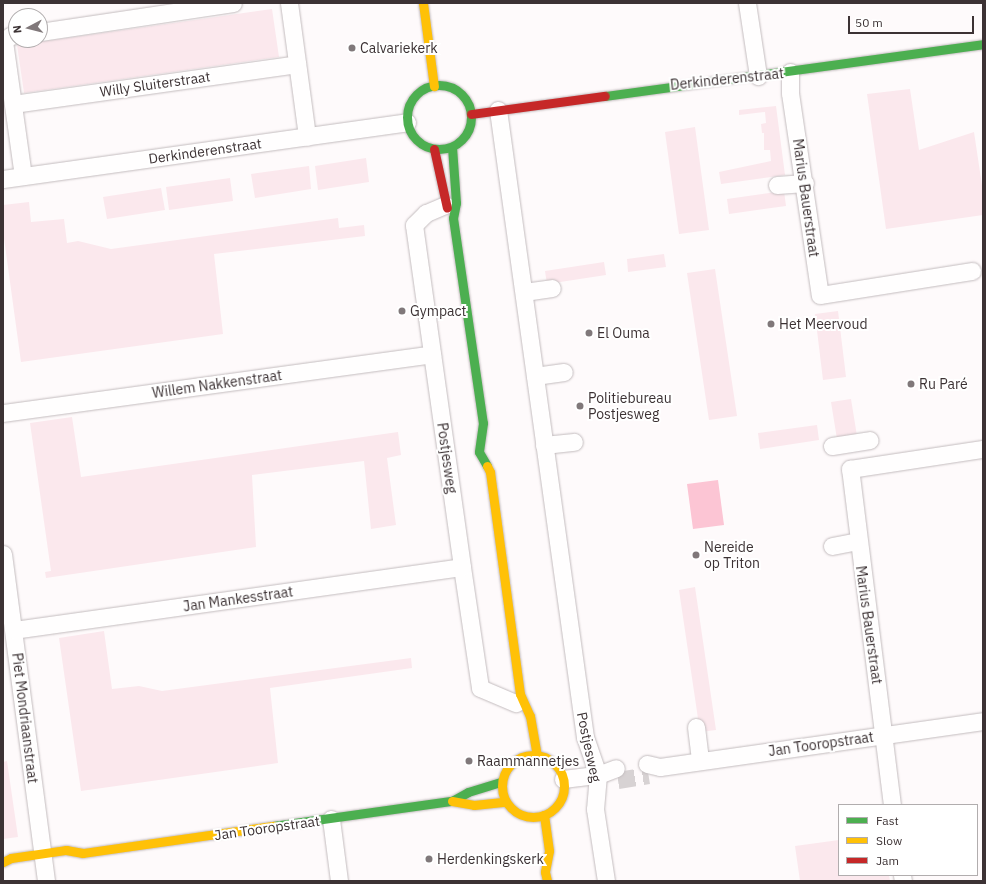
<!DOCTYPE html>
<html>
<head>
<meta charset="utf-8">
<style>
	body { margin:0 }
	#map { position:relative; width:986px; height:884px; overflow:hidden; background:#fefafb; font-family:"IBM Plex Sans",sans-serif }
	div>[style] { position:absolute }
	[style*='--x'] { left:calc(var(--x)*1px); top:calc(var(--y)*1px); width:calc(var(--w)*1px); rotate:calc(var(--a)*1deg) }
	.green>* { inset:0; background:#fbe8ed }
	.water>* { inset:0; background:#fcc5d4 }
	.street-tunnel>* { height:17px; margin-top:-8.5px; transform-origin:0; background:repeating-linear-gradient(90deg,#d7d2d3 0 17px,transparent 0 25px) }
	.roads { filter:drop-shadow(0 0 1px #c3bcbe) drop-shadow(0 0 1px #c3bcbe) }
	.street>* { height:17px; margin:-8.5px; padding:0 8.5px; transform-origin:8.5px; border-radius:8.5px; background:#fffefe }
	.fast>* { height:9px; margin:-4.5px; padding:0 4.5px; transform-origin:4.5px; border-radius:4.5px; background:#4caf50 }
	.fast>.ring { margin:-4.5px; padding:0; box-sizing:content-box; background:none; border:9px solid #4caf50; border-radius:50% }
	.slow>* { height:9px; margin:-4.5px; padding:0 4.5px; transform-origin:4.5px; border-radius:4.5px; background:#ffc107 }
	.slow>.ring { margin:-4.5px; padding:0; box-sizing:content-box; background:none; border:9px solid #ffc107; border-radius:50% }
	.jam>* { height:9px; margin:-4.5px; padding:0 4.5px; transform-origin:4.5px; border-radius:4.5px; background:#c62828 }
	.dots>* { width:11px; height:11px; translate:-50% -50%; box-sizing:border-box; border:2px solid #fff; border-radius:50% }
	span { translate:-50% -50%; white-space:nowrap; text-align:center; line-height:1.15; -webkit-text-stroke:4px #fff; paint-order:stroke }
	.poi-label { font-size:14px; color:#3c3234 }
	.left { translate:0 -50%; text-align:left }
	.street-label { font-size:14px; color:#3c3234 }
	.frame { position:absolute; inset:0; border:4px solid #3c3234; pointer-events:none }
	.legend { position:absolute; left:838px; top:804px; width:140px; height:72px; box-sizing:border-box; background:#fff; border:1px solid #b1adae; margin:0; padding:5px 7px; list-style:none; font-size:12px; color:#3c3234 }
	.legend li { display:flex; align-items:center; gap:8px; height:20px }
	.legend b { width:20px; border:1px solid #b1adae }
	.north { position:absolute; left:8px; top:8px; width:40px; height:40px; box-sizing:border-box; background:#fff; border:1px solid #b1adae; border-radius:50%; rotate:263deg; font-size:11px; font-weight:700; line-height:16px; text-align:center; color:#3c3234 }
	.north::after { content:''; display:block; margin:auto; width:14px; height:18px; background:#80787a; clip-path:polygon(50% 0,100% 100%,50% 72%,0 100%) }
	.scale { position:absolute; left:848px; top:16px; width:126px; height:18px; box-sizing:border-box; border:2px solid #3c3234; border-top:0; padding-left:5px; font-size:12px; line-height:14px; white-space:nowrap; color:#3c3234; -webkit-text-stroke:3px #fff; paint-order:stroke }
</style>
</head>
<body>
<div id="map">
	<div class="green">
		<i style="clip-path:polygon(272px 9px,279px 57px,24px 93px,17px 45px)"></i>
		<i style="clip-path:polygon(910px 89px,919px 150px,974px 132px,983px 192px,983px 215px,886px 229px,867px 94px)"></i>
		<i style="clip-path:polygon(776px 106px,785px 175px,721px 184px,719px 172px,771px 161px,770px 150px,764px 150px,764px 133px,762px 133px,761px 124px,766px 123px,765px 112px,739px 115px,739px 110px)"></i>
		<i style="clip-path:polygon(695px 127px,709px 230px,679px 234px,665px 132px)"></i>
		<i style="clip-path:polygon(366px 158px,369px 182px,318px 190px,315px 166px)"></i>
		<i style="clip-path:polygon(309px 166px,311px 189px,255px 198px,251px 174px)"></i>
		<i style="clip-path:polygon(230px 178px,233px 201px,169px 210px,166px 187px)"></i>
		<i style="clip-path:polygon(161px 188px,165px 210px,107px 219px,103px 197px)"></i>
		<i style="clip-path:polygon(784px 191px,786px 206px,729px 214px,727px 199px)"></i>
		<i style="clip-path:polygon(29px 202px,31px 222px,64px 219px,67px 243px,78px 241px,111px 249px,338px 218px,339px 228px,364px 225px,365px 236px,214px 254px,223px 334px,21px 362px,3px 231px,3px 205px)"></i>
		<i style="clip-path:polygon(664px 254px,666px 267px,628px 272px,627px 259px)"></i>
		<i style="clip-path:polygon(604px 262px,606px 275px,547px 284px,545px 271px)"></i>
		<i style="clip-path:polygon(715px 269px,737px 416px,709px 420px,687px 273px)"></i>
		<i style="clip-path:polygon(838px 311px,846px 377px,823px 380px,815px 314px)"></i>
		<i style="clip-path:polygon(851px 399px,857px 436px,837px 439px,831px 402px)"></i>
		<i style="clip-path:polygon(72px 417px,81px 477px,398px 432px,401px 455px,387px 458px,396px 525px,371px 529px,364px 461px,252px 475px,256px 547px,46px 578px,45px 572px,51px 571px,30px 423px)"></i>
		<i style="clip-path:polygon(817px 425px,819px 440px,760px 449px,758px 433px)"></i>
		<i style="clip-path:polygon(695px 587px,716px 730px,700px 732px,679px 590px)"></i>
		<i style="clip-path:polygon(104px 631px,112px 689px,139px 686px,162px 691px,411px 658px,412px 668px,270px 688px,278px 763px,81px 791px,59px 638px)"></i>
		<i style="clip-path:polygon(7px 761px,18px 837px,3px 839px,3px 762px)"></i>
		<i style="clip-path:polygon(839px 840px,839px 875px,889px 875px,890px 881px,800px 881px,795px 846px)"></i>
	</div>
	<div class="water">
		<i style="clip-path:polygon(718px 480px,724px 525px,693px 529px,687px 484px)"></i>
	</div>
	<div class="street-tunnel">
		<i style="--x:618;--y:780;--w:31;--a:-9"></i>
	</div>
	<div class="roads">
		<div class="street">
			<i style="--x:289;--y:3;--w:135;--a:82.3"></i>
			<i style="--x:747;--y:3;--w:74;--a:81.4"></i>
			<i style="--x:40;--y:32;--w:195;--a:-8.5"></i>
			<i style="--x:16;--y:35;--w:6;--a:171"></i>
			<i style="--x:10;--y:36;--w:8;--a:140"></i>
			<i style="--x:4;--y:41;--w:136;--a:82"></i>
			<i style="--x:790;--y:72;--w:21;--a:90"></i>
			<i style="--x:790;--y:93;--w:204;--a:81.6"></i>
			<i style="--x:820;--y:295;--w:154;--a:-9"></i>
			<i style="--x:13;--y:104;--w:287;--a:-8"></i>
			<i style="--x:498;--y:110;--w:633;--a:82.1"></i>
			<i style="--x:585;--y:737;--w:40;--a:71.1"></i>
			<i style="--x:598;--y:775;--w:34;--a:95"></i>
			<i style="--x:595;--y:809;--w:73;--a:81.3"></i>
			<i style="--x:3;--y:179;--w:408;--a:-8"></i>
			<i style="--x:777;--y:185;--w:28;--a:-4"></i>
			<i style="--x:445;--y:205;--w:21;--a:157"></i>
			<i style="--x:426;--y:213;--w:17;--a:135"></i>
			<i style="--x:414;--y:225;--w:345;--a:82"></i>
			<i style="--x:462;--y:567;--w:122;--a:81.5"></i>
			<i style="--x:480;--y:688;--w:39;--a:23"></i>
			<i style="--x:524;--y:292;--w:28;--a:-8"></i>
			<i style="--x:535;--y:376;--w:29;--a:-8"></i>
			<i style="--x:3;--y:413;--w:433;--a:-7.8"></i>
			<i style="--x:544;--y:445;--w:30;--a:-6"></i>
			<i style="--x:832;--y:446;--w:38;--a:-9"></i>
			<i style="--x:832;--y:546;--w:25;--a:-11"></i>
			<i style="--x:3;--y:554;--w:330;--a:82.5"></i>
			<i style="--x:14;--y:630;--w:452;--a:-8"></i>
			<i style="--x:696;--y:727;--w:34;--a:83"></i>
			<i style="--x:647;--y:764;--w:13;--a:13"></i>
			<i style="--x:660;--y:767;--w:326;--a:-8.1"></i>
			<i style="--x:563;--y:779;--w:35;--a:-7"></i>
			<i style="--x:598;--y:775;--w:19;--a:-21"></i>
			<i style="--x:892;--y:805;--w:339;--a:-97.1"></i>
			<i style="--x:850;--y:469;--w:134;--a:-8.6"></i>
			<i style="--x:331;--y:819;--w:63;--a:82.6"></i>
			<i style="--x:902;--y:875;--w:6;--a:81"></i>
		</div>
		<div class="fast">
			<i class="ring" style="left:407px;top:85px;width:55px;height:55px"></i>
			<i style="--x:605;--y:96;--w:382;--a:-7.8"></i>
			<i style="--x:452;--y:147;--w:56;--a:85.9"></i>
			<i style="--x:456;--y:203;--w:15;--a:101"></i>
			<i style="--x:453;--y:218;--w:207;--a:81.7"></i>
			<i style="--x:483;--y:423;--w:29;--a:98"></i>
			<i style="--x:479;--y:452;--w:16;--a:60"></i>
			<i style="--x:273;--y:826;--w:181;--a:-8"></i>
			<i style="--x:452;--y:801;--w:18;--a:-29"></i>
			<i style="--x:468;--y:792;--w:34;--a:-17"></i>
		</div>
		<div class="slow">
			<i style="--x:423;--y:3;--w:84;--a:82.5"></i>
			<i style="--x:487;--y:466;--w:7;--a:63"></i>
			<i style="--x:490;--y:472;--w:224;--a:82.3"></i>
			<i style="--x:520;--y:694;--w:24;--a:66"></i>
			<i style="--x:530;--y:716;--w:39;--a:80"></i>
			<i class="ring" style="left:502px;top:755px;width:53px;height:53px"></i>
			<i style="--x:452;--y:801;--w:22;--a:10"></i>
			<i style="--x:474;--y:805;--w:31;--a:-6"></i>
			<i style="--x:544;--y:815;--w:36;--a:82"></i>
			<i style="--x:549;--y:851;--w:21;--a:101"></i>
			<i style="--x:545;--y:872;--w:9;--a:77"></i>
			<i style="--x:3;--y:862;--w:9;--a:-27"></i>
			<i style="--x:11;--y:858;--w:56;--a:-8.3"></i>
			<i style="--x:66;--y:850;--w:17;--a:10"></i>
			<i style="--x:83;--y:853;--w:192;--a:-8.1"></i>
		</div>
		<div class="jam">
			<i style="--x:471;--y:114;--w:135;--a:-7.7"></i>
			<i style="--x:434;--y:149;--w:60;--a:77.6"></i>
		</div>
	</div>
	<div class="dots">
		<i style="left:352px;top:48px;background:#80787a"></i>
		<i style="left:402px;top:311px;background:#80787a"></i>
		<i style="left:771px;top:324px;background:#80787a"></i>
		<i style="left:589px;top:333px;background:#80787a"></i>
		<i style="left:911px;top:384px;background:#80787a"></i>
		<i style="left:580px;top:406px;background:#80787a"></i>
		<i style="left:696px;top:555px;background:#80787a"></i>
		<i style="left:469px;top:761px;background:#80787a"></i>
		<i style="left:429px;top:859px;background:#80787a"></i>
	</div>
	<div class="poi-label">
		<span class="left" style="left:360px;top:48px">Calvariekerk</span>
		<span class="left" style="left:410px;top:311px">Gympact</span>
		<span class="left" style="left:779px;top:324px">Het Meervoud</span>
		<span class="left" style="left:597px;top:333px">El Ouma</span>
		<span class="left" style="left:919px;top:384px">Ru Paré</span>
		<span class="left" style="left:588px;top:406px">Politiebureau<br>Postjesweg</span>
		<span class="left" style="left:704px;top:555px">Nereide<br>op Triton</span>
		<span class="left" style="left:477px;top:761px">Raammannetjes</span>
		<span class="left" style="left:437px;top:859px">Herdenkingskerk</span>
	</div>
	<div class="street-label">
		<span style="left:727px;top:79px;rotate:-6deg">Derkinderenstraat</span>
		<span style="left:155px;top:84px;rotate:-8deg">Willy Sluiterstraat</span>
		<span style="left:205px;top:151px;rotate:-8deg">Derkinderenstraat</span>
		<span style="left:806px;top:198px;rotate:82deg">Marius Bauerstraat</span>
		<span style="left:217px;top:384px;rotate:-8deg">Willem Nakkenstraat</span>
		<span style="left:447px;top:458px;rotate:82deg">Postjesweg</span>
		<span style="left:238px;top:599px;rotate:-8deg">Jan Mankesstraat</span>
		<span style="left:869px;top:625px;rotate:82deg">Marius Bauerstraat</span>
		<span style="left:25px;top:718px;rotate:83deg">Piet Mondriaanstraat</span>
		<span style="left:821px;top:744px;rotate:-8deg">Jan Tooropstraat</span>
		<span style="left:589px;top:747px;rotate:78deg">Postjesweg</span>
		<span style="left:267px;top:828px;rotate:-8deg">Jan Tooropstraat</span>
	</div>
	<div class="frame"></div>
	<ul class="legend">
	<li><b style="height:5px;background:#4caf50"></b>Fast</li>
	<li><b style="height:5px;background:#ffc107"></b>Slow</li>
	<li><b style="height:5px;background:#c62828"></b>Jam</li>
	</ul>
	<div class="north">N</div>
	<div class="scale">50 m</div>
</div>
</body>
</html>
